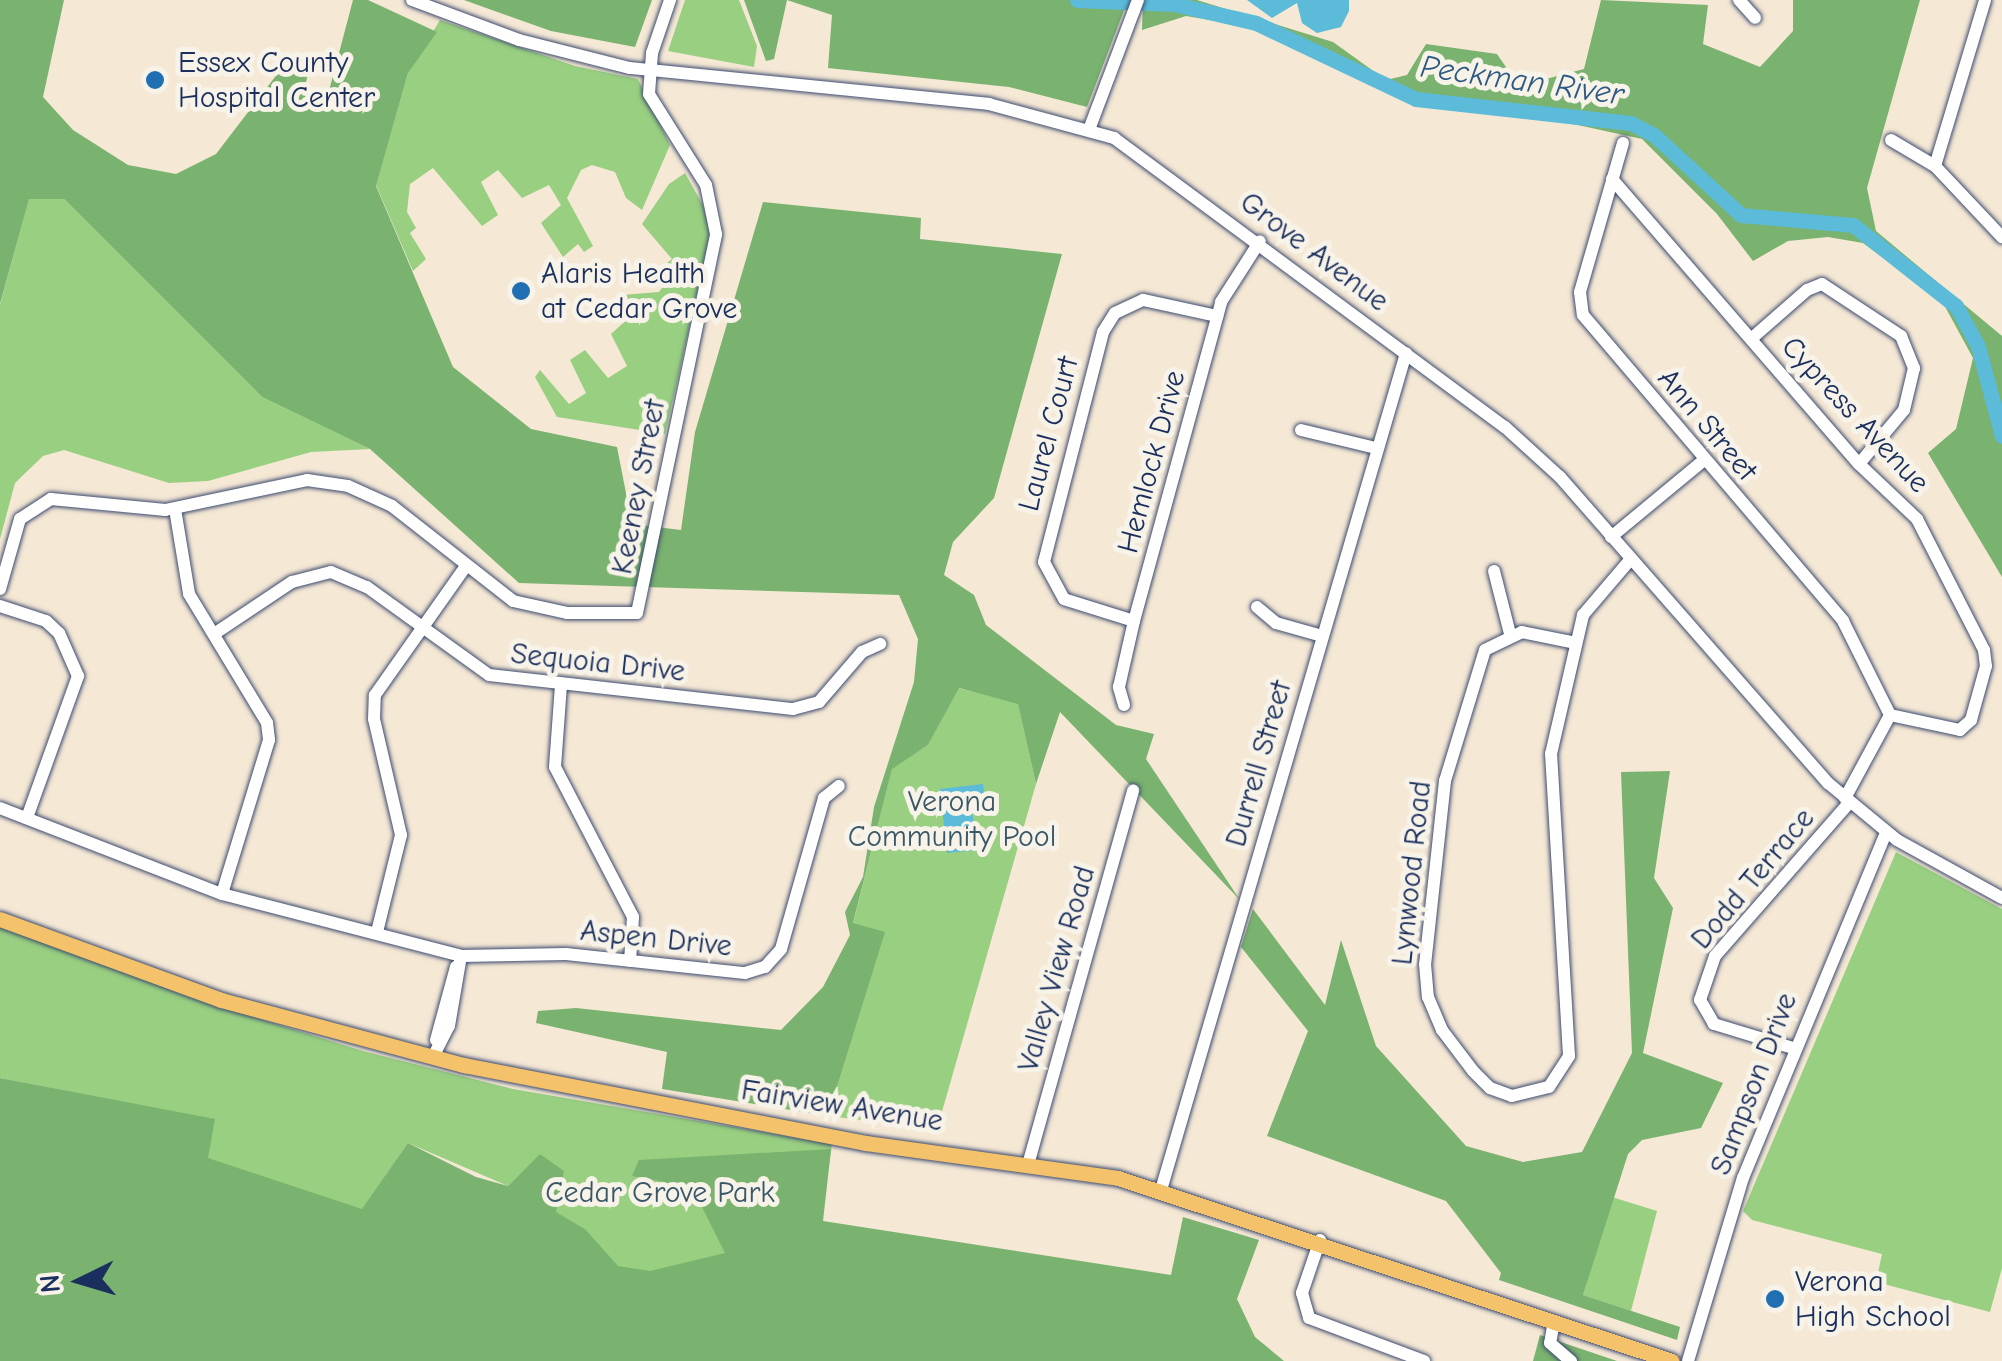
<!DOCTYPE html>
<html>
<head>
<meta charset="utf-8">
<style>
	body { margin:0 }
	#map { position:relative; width:2002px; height:1361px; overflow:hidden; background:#f5e8d5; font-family:"Comic Neue",sans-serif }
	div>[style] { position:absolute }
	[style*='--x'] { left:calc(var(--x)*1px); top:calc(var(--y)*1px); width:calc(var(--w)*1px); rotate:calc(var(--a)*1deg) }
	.green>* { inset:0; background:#99cf81 }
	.forest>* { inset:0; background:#7ab26f }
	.water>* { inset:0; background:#5bbbd9 }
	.river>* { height:15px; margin:-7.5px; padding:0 7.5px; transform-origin:7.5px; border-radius:7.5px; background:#5bbbd9 }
	.roads { filter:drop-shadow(0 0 2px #3c4b70) drop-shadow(0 0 2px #3c4b70) }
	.minor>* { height:12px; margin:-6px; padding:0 6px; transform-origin:6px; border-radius:6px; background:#fff }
	.major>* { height:15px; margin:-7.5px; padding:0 7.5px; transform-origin:7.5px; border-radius:7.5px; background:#f4c26a }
	.dots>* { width:28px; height:28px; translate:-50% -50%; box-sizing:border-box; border:5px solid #f7f3e8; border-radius:50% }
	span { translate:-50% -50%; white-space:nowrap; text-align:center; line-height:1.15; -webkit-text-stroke:10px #f7f3e8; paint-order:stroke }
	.poi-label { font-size:30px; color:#1b2f5e }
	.left { translate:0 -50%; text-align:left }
	.street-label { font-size:30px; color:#1b2f5e }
	.park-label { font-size:30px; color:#3a5767 }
	.water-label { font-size:32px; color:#2e5983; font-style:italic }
	.north { position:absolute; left:30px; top:1231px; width:100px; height:100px; -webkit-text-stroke:8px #f7f3e8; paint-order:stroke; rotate:265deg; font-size:28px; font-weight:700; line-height:40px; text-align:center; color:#1b2f5e }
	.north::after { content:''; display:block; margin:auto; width:35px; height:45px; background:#1b2f5e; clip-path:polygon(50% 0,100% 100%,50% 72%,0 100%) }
</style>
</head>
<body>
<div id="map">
	<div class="green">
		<i style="clip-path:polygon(685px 0,739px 0,757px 46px,754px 67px,668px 51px)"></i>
		<i style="clip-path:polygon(440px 20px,575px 66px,638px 79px,670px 145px,642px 210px,626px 198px,615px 172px,592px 165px,581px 170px,567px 198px,593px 246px,584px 252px,578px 244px,563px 257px,541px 223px,561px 205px,549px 185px,522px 198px,498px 170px,481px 182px,498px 215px,482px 226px,433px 168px,410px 184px,407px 212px,416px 228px,410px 233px,426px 259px,413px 271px,376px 185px,408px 73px)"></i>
		<i style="clip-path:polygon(685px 173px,710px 218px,710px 237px,665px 434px,557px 417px,535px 377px,540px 370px,569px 404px,586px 393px,570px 360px,585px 350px,608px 378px,627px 366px,611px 334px,633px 314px,622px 295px,659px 292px,672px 274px,667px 263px,672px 259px,642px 224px,669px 184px)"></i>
		<i style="clip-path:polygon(29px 198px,64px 199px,262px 397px,370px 449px,311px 452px,208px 481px,169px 483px,64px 450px,43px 456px,15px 483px,0 539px,0 305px)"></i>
		<i style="clip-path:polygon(958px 688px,1018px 703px,1036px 784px,937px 1129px,828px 1116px,884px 933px,853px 924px,892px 768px,928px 745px)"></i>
		<i style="clip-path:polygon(1896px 852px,2002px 909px,2002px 1268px,1990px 1312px,1876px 1282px,1882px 1254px,1752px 1220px,1743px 1211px)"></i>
		<i style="clip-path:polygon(evenodd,0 926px,192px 998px,363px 1051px,513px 1089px,832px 1144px,822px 1221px,1228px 1361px,0 1361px,207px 1157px,214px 1120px,0 1078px,0 926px,408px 1143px,508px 1186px,541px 1154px,555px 1212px,585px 1229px,363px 1209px,408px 1143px)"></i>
		<i style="clip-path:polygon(1612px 1197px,1657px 1211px,1631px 1311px,1583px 1295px)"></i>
	</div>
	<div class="forest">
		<i style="clip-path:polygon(0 0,64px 0,43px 97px,73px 130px,128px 165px,176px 174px,216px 154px,288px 60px,310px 66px,303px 94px,325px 106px,353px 0,368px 0,437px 32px,408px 73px,376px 186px,453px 367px,531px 429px,617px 447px,632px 524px,681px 530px,695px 432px,763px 202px,921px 218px,920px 239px,1062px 254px,994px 498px,953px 542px,944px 575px,974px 595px,986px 625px,1116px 725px,1154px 734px,1146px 759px,1240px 900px,1060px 712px,1036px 784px,1018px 704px,959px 688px,928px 745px,892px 769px,853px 923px,885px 932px,828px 1116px,662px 1089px,667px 1052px,536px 1023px,538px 1011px,576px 1008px,781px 1030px,823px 987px,850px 935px,845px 912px,863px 877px,874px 807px,914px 682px,918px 639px,899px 595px,519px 583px,370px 449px,262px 397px,64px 199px,29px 199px,0 304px)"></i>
		<i style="clip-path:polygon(464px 0,652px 0,635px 47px,551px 31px)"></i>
		<i style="clip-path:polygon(744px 0,1128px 0,1087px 107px,1009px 87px,828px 68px,832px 15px,787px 0,774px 59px,766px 61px)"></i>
		<i style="clip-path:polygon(1143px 0,1197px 0,1333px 42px,1386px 80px,1407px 75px,1426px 44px,1497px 54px,1519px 86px,1584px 69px,1601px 0,1708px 5px,1703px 44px,1760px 67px,1793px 31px,1793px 0,1920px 0,1867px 188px,1876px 231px,2002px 336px,2002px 577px,1928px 453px,1956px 429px,1973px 358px,1942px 301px,1863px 243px,1828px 237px,1788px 241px,1753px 261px,1717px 214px,1642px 139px,1550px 119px,1408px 102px,1251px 27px,1186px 16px,1142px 30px)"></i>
		<i style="clip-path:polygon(1670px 771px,1654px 878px,1673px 908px,1643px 1053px,1723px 1083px,1701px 1128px,1642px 1140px,1628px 1154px,1583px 1295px,1680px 1327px,1677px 1340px,1499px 1280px,1501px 1273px,1446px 1201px,1267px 1136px,1308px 1031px,1241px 947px,1253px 909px,1325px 1005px,1341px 940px,1376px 1046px,1466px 1146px,1523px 1162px,1582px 1152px,1632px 1053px,1621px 772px)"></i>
		<i style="clip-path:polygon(0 1078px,215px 1119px,208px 1158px,362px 1209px,408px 1143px,476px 1177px,508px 1186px,540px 1154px,564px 1171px,556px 1212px,585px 1229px,618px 1266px,650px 1271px,725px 1253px,692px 1187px,632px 1176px,639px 1160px,831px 1149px,823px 1221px,1171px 1275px,1183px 1217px,1259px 1240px,1237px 1299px,1255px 1337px,1284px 1361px,0 1361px)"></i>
		<i style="clip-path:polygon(1540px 1335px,1617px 1361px,1533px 1361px)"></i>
	</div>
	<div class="water">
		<i style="clip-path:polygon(1247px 0,1349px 0,1349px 11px,1341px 27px,1317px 33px,1302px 23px,1297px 3px,1272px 18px)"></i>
		<i style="clip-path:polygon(983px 784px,985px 801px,971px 803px,977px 850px,947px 853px,940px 789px)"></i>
	</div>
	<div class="river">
		<i style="--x:1077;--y:0;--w:97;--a:2.4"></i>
		<i style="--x:1174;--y:4;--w:84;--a:13"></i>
		<i style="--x:1256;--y:23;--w:177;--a:25.4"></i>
		<i style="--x:1416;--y:99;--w:216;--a:6.4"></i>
		<i style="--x:1631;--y:123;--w:26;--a:28"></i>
		<i style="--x:1654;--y:135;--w:118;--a:42.6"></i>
		<i style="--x:1741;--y:215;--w:112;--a:5.1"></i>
		<i style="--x:1853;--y:225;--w:131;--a:38.2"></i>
		<i style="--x:1956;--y:306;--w:46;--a:61.2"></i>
		<i style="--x:1978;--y:346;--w:93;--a:75.1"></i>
	</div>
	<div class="roads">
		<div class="minor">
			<i style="--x:412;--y:0;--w:114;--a:20.5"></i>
			<i style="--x:519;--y:40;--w:114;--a:14.2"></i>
			<i style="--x:630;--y:68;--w:361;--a:5.7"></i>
			<i style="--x:989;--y:104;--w:130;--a:15.2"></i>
			<i style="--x:1114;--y:138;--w:486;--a:36.5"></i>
			<i style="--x:1505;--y:427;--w:74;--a:42.3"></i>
			<i style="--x:1560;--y:477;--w:407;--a:48.8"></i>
			<i style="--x:1828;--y:783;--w:89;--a:39.6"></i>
			<i style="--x:1897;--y:840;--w:120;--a:28.9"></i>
			<i style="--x:1739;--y:0;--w:24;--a:48"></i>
			<i style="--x:1090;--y:127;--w:136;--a:-69.3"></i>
			<i style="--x:1891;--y:140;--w:51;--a:30.6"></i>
			<i style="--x:1935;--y:166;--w:98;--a:46.7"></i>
			<i style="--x:1623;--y:143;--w:155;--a:106.1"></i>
			<i style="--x:1580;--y:292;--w:23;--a:83"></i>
			<i style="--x:1583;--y:315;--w:402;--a:49.6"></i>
			<i style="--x:1843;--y:621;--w:105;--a:63.4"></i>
			<i style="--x:1935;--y:166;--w:173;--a:-73.2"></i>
			<i style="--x:1612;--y:179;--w:377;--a:49.1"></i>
			<i style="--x:1859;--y:464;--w:80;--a:43.5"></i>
			<i style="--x:1917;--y:519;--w:147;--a:62.9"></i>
			<i style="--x:1984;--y:650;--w:16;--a:83"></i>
			<i style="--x:1986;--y:666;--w:56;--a:105.5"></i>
			<i style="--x:1971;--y:720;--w:15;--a:138"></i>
			<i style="--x:1960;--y:730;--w:72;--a:-167.9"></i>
			<i style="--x:1751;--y:339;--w:74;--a:-41.2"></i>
			<i style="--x:1807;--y:290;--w:16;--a:-22"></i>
			<i style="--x:1822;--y:284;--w:95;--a:33.4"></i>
			<i style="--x:1901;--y:336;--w:35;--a:68"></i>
			<i style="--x:1914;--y:368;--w:43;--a:103.4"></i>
			<i style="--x:1904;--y:410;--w:70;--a:129.8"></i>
			<i style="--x:1301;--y:430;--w:77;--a:13.5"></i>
			<i style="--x:175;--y:509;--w:86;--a:80.6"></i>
			<i style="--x:189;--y:594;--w:151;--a:58.8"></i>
			<i style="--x:267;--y:723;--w:17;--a:83"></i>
			<i style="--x:269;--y:740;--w:161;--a:107"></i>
			<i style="--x:1611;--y:537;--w:121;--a:-39.6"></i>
			<i style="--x:1494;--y:571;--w:65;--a:75.7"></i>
			<i style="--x:0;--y:589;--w:73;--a:-74.1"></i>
			<i style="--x:20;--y:519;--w:37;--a:-33"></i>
			<i style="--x:51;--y:499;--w:115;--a:5.5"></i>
			<i style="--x:165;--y:510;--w:145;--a:-11.9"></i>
			<i style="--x:307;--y:480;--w:41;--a:8.3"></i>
			<i style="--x:348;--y:486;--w:48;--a:24.4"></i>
			<i style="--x:392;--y:506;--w:154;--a:38.1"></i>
			<i style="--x:513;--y:601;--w:55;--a:12.5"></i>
			<i style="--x:567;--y:613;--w:70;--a:0"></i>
			<i style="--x:637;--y:613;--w:387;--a:-78.2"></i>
			<i style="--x:716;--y:234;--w:50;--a:-101.5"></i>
			<i style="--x:706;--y:185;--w:107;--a:-122.1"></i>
			<i style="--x:649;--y:94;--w:41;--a:-85.8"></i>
			<i style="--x:652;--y:53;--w:56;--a:-71.2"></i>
			<i style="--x:0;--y:606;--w:48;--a:18.1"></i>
			<i style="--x:46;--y:621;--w:18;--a:43"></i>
			<i style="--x:59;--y:633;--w:47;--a:66.2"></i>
			<i style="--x:78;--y:676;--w:151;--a:109.8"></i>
			<i style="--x:1257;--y:607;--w:25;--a:40"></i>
			<i style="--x:1276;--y:623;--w:48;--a:15.8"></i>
			<i style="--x:1134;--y:621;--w:73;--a:-162.6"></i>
			<i style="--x:1064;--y:599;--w:42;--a:-118.4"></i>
			<i style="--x:1044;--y:562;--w:237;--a:-75.6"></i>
			<i style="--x:1103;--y:332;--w:22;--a:-58"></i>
			<i style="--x:1115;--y:313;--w:31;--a:-25"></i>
			<i style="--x:1143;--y:300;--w:76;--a:12.2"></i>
			<i style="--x:214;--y:634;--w:94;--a:-33.7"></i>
			<i style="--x:292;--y:582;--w:40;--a:-14.4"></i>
			<i style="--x:331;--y:572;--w:39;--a:23"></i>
			<i style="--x:367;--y:587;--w:150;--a:35.8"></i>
			<i style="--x:489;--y:675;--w:306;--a:6.4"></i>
			<i style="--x:793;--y:709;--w:27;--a:-15"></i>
			<i style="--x:819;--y:702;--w:66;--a:-49.3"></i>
			<i style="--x:862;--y:652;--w:20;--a:-24"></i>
			<i style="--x:1576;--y:643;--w:55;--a:-168.5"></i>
			<i style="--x:1522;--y:632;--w:41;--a:154.1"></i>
			<i style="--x:1485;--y:650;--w:137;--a:107"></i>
			<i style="--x:1445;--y:781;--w:184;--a:96.2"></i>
			<i style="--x:1425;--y:964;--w:33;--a:85"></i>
			<i style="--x:1428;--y:997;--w:36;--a:67"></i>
			<i style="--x:1442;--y:1030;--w:51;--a:52.9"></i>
			<i style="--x:1473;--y:1071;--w:24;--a:45"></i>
			<i style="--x:1490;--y:1088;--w:23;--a:20"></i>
			<i style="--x:1512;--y:1096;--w:38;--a:-14"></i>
			<i style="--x:1549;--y:1087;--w:37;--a:-57"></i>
			<i style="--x:1569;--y:1056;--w:303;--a:-93.4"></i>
			<i style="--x:1551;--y:754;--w:143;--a:-77"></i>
			<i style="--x:1583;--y:615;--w:72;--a:-49.5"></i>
			<i style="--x:561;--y:685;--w:82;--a:94.2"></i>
			<i style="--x:555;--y:767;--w:169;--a:62.5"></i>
			<i style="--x:633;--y:917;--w:44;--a:93.9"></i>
			<i style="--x:1124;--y:705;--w:19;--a:-106"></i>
			<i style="--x:1119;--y:687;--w:68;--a:-77.2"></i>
			<i style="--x:1134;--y:621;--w:331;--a:-74.7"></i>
			<i style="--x:1221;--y:302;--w:72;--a:-57.4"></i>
			<i style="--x:1845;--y:798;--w:94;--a:-61.5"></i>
			<i style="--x:0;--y:808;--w:238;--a:21.2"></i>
			<i style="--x:222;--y:894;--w:247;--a:14.5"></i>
			<i style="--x:461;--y:956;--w:105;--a:-1.1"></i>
			<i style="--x:566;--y:954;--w:180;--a:6.1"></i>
			<i style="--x:745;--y:973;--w:21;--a:-17"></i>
			<i style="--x:765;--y:967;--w:24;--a:-48"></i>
			<i style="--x:781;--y:949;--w:157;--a:-74.1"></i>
			<i style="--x:824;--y:798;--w:19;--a:-39"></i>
			<i style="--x:377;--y:932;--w:100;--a:-76.1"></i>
			<i style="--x:401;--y:835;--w:119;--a:-103.1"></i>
			<i style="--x:374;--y:719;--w:24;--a:-88"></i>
			<i style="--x:375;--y:695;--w:158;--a:-54.8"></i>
			<i style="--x:436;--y:1040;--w:76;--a:-74.7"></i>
			<i style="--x:1793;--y:1048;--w:83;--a:-163.1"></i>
			<i style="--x:1714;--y:1024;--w:28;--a:-120"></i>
			<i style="--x:1700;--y:1000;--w:46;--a:-71.2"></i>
			<i style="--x:1715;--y:956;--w:205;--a:-48.8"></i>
			<i style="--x:433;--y:1057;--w:35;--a:-63"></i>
			<i style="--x:449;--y:1026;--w:71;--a:-80.3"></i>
			<i style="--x:1029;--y:1161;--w:385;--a:-74.3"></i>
			<i style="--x:1161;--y:1190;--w:872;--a:-73.68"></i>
			<i style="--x:1320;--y:1240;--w:56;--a:108.8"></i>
			<i style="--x:1302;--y:1293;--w:26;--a:74"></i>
			<i style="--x:1309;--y:1318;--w:123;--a:20.5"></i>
			<i style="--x:1554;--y:1321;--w:22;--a:100"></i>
			<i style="--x:1550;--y:1343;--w:28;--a:41"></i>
			<i style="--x:1688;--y:1361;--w:191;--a:-73.3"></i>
			<i style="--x:1743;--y:1178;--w:373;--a:-67.5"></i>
		</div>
		<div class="major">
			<i style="--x:0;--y:919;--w:235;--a:20.1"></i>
			<i style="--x:221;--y:1000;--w:252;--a:15"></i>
			<i style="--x:464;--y:1065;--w:409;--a:11"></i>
			<i style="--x:866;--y:1143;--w:254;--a:7.9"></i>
			<i style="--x:1118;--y:1178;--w:583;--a:18.28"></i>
		</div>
	</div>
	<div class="dots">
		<i style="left:155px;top:80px;background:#1f6fb2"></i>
		<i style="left:521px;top:291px;background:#1f6fb2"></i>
		<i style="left:1775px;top:1299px;background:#1f6fb2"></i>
	</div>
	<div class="poi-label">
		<span class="left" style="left:178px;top:80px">Essex County<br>Hospital Center</span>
		<span class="left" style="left:541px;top:291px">Alaris Health<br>at Cedar Grove</span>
		<span class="left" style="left:1795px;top:1299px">Verona<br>High School</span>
	</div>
	<div class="street-label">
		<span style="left:1314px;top:252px;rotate:37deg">Grove Avenue</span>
		<span style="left:1855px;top:415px;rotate:47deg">Cypress Avenue</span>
		<span style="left:1707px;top:425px;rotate:50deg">Ann Street</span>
		<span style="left:1049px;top:434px;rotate:-75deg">Laurel Court</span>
		<span style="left:1152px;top:462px;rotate:-75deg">Hemlock Drive</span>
		<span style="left:639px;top:487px;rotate:-79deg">Keeney Street</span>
		<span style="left:598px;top:663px;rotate:6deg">Sequoia Drive</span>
		<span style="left:1259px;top:764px;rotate:-74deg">Durrell Street</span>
		<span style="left:1412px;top:873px;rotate:-84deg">Lynwood Road</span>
		<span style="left:1753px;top:879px;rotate:-50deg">Dodd Terrace</span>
		<span style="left:656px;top:939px;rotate:6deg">Aspen Drive</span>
		<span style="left:1057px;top:969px;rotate:-74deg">Valley View Road</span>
		<span style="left:1754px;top:1084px;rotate:-69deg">Sampson Drive</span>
		<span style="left:842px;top:1106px;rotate:9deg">Fairview Avenue</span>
	</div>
	<div class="park-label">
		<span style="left:952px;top:819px">Verona<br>Community Pool</span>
		<span style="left:660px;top:1193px">Cedar Grove Park</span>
	</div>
	<div class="water-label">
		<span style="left:1522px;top:81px;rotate:8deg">Peckman River</span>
	</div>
	<div class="north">N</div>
</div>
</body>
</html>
